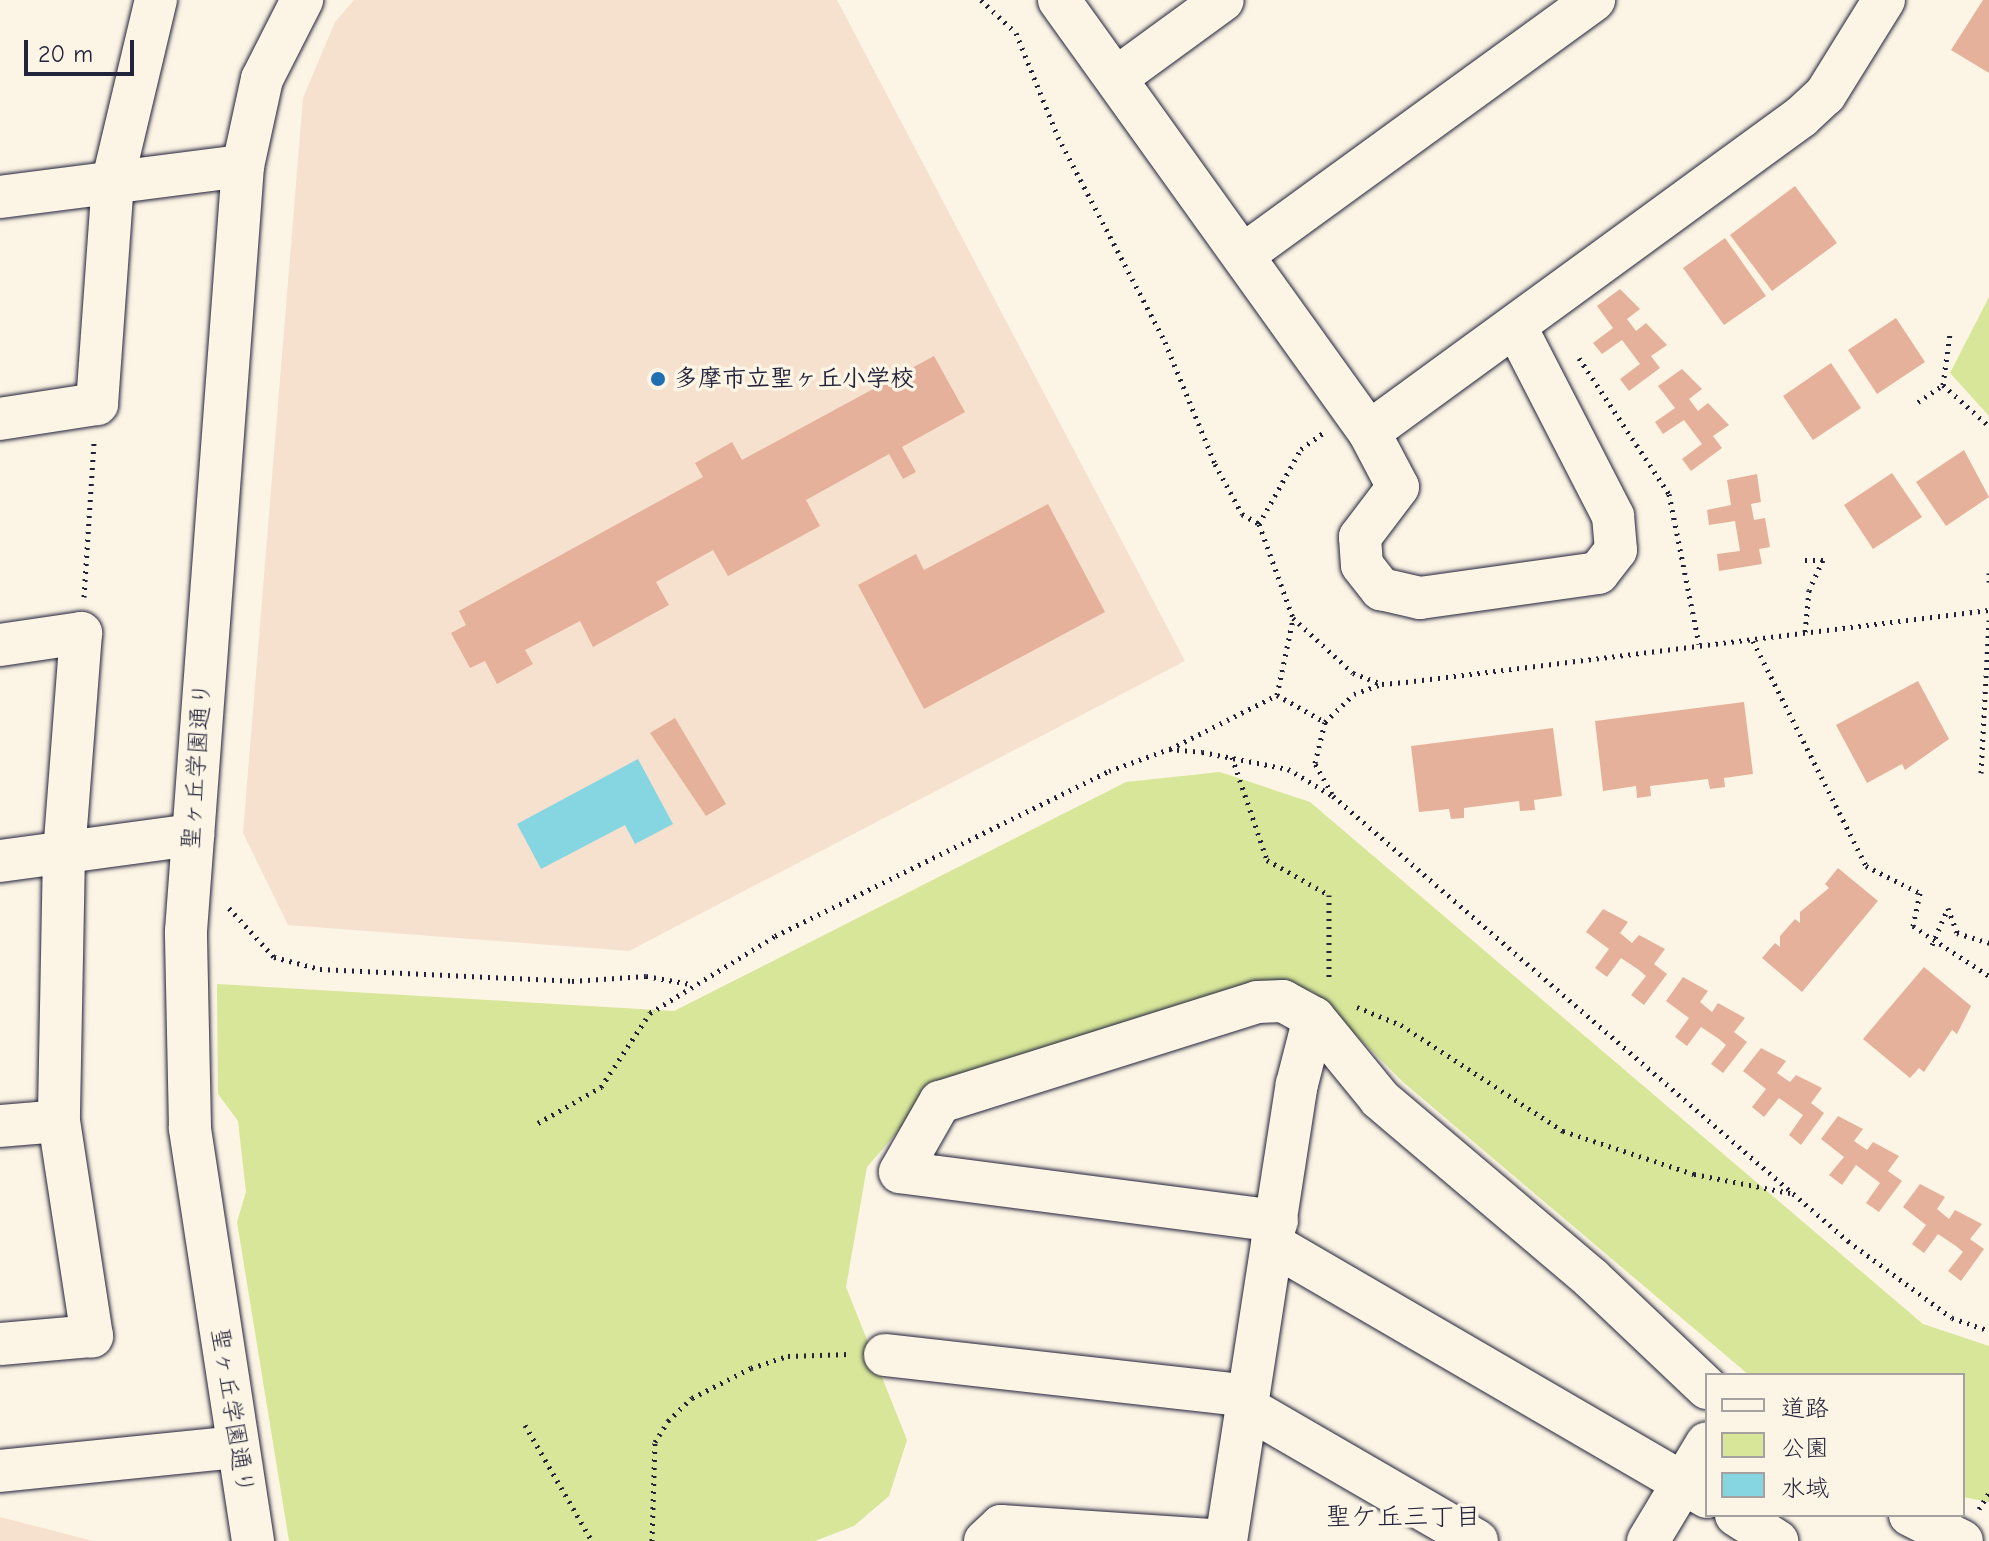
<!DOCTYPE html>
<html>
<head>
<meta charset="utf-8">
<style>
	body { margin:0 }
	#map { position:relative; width:1989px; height:1541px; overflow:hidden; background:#fcf5e5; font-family:"Comic Neue","Klee One",sans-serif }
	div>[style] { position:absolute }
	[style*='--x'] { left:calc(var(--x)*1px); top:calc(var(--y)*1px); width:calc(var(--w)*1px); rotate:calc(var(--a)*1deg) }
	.built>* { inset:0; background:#f5e1ce }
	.green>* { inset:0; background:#d7e699 }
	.water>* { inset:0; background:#86d6e2 }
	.building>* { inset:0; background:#e6b19a }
	.path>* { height:5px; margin-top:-2.5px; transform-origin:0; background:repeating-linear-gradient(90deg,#22223b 0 2px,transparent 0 8px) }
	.roads { filter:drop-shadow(0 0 2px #22223b) drop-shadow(0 0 2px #22223b) }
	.minor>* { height:42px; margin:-21px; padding:0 21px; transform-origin:21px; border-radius:21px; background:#fcf5e5 }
	.dots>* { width:22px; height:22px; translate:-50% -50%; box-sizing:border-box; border:4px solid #fcf5e5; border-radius:50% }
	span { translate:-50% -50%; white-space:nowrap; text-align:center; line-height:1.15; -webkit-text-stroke:7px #fcf5e5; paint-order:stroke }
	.poi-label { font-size:24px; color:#22223b; font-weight:700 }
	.left { translate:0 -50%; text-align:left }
	.street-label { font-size:24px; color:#22223b }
	.neighbourhood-label { font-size:26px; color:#22223b }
	.legend { position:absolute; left:1705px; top:1373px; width:260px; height:144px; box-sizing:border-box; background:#fcf5e5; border:2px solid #a5a1a1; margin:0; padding:10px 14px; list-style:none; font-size:24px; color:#22223b }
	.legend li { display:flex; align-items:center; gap:16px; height:40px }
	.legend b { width:40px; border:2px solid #a5a1a1 }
	.scale { position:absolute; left:24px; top:40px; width:110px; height:36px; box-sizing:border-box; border:4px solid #22223b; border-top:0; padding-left:10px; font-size:24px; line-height:28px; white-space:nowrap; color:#22223b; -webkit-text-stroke:6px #fcf5e5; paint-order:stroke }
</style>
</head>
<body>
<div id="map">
	<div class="built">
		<i style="clip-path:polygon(354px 0,837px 0,1185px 661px,629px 951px,288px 925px,243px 833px,303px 98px,335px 22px)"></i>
		<i style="clip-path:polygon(0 1517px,93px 1541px,0 1541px)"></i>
	</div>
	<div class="green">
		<i style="clip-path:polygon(1989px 297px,1989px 416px,1950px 373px)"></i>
		<i style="clip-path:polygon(1220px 772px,1310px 802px,1923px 1324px,1989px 1346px,1989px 1502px,1963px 1497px,1963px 1375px,1749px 1375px,1403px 1082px,1312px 991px,1288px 987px,932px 1092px,867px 1167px,846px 1287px,907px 1440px,889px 1496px,854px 1526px,815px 1541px,289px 1541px,237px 1222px,246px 1192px,238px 1121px,218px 1094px,217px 984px,674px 1011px,1126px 782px)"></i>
	</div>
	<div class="water">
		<i style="clip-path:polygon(638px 759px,673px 824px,635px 844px,625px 825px,541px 869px,517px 824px)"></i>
	</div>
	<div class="building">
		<i style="clip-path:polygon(1983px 0,1989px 0,1989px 73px,1951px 50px)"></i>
		<i style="clip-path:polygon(1795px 186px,1837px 243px,1772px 291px,1730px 235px)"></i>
		<i style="clip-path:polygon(1725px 238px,1766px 296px,1724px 325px,1683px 268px)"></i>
		<i style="clip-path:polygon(1620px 289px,1640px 309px,1627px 319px,1636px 331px,1646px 323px,1667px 345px,1651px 356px,1660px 368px,1629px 391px,1620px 379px,1640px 364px,1622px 340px,1602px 354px,1593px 343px,1613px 328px,1597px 306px)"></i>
		<i style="clip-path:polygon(1896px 318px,1925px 362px,1877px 394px,1848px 350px)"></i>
		<i style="clip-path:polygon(934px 356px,965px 412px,902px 447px,916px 472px,903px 479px,889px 454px,806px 500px,820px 526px,728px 576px,713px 550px,656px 582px,669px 605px,593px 647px,580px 621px,525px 650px,533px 664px,497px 684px,485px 661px,470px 668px,451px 633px,466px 625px,459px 611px,703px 477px,695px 463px,732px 442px,742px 460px)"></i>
		<i style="clip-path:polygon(1831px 363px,1861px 408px,1813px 440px,1783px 396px)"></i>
		<i style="clip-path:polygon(1682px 369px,1702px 389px,1689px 399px,1698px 411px,1708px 403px,1729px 425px,1713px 436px,1722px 448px,1691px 471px,1682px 459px,1702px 444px,1684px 420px,1663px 434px,1655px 422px,1675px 408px,1658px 386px)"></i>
		<i style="clip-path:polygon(1964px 450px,1989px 497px,1946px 526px,1916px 482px)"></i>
		<i style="clip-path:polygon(1892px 473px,1922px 517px,1873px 549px,1844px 505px)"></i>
		<i style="clip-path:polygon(1757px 474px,1761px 502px,1751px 504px,1754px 520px,1765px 518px,1770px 547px,1759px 549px,1762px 564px,1719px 571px,1717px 554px,1740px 551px,1735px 521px,1709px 525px,1707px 510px,1731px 505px,1727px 480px)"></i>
		<i style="clip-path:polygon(1048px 504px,1105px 612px,924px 709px,858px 585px,916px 554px,924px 570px)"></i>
		<i style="clip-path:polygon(1918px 681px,1949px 739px,1905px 770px,1902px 764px,1867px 783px,1836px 725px)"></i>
		<i style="clip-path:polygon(1744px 702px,1753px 774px,1724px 778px,1725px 787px,1710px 789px,1708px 779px,1650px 786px,1651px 796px,1637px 798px,1636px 786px,1603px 791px,1595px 721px)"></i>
		<i style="clip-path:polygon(675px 718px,726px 804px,706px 816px,650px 733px)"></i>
		<i style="clip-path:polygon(1553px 728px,1562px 796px,1534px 800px,1535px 810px,1520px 811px,1519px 801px,1464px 808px,1464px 818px,1451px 819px,1449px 809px,1419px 812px,1411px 746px)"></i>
		<i style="clip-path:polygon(1838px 868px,1878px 901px,1802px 992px,1762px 958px,1775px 943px,1780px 947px,1780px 936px,1795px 919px,1800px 923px,1800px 912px,1829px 888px,1825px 884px)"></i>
		<i style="clip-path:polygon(1603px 909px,1628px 922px,1620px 933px,1632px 943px,1639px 935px,1665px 949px,1654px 964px,1667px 974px,1644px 1005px,1631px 995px,1646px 976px,1639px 970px,1621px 958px,1607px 977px,1595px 968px,1609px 949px,1586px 932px)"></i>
		<i style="clip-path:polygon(1924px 967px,1971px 1006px,1957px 1034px,1952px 1030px,1924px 1072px,1919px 1068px,1910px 1078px,1863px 1039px)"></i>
		<i style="clip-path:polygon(1683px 977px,1708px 991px,1700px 1002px,1712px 1012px,1718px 1003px,1745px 1018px,1734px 1032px,1747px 1042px,1723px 1073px,1711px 1064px,1726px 1045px,1719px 1039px,1701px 1027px,1687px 1046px,1675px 1037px,1689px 1018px,1666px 1001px)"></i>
		<i style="clip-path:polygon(1761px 1048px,1786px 1061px,1777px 1073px,1790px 1082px,1796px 1075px,1822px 1088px,1811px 1103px,1824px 1113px,1801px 1145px,1789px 1135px,1803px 1115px,1779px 1098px,1764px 1117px,1752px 1107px,1766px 1089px,1743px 1071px)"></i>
		<i style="clip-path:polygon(1838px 1116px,1863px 1129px,1854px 1141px,1867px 1150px,1873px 1142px,1899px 1156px,1888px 1171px,1902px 1181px,1879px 1212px,1866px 1203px,1880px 1183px,1856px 1165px,1842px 1185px,1829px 1175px,1844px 1157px,1821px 1139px)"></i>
		<i style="clip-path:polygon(1920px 1184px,1945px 1197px,1937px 1209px,1949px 1219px,1955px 1210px,1982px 1224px,1970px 1239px,1984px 1249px,1961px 1281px,1948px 1271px,1963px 1252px,1956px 1246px,1938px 1234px,1924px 1253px,1912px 1244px,1926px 1225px,1903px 1207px)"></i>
	</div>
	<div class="path">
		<i style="--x:981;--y:0;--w:48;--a:43.3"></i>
		<i style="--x:1016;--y:33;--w:112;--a:68"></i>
		<i style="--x:1058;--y:137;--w:231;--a:62.4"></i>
		<i style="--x:1165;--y:342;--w:132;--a:67.7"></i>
		<i style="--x:1215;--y:464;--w:57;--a:61.6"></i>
		<i style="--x:1242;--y:514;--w:20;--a:30"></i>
		<i style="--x:1259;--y:524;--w:100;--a:70.1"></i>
		<i style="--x:1293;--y:618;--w:81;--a:42.5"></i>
		<i style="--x:1353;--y:673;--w:31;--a:21"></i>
		<i style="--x:1382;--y:684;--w:32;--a:-5"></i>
		<i style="--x:1414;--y:681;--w:579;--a:-7.04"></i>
		<i style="--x:1579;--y:358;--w:163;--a:56.5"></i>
		<i style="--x:1669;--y:494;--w:153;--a:78.7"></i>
		<i style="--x:1943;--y:385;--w:62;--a:41.7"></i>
		<i style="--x:1918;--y:402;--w:30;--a:-34"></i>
		<i style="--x:1943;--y:385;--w:52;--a:-82.3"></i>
		<i style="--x:1259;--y:524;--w:86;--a:-60.8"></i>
		<i style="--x:1301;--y:449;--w:27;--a:-36"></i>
		<i style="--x:1805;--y:560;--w:18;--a:0"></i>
		<i style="--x:1823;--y:560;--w:33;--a:115"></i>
		<i style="--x:1809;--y:590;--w:43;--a:95.3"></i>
		<i style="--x:1989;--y:573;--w:9;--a:90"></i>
		<i style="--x:84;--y:597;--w:154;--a:-86.3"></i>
		<i style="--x:1753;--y:641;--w:252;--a:63.3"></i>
		<i style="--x:1866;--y:866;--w:60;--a:26.6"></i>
		<i style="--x:1920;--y:893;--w:34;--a:102"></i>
		<i style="--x:1913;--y:926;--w:91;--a:33.3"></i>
		<i style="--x:1277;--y:695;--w:55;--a:29.4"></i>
		<i style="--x:1170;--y:749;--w:120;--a:-26.8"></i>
		<i style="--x:1277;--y:695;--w:78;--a:-78.1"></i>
		<i style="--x:1232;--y:757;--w:109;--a:71.2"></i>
		<i style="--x:1267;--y:860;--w:71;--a:29.4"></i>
		<i style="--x:1329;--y:895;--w:87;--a:90"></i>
		<i style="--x:1981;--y:773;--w:153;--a:-87"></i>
		<i style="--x:1332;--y:794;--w:35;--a:-119"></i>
		<i style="--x:1315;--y:763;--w:42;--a:-76.3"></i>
		<i style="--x:1325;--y:722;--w:40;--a:-44"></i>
		<i style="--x:1354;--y:694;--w:29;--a:-20"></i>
		<i style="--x:229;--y:908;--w:67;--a:47.4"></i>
		<i style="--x:274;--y:957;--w:48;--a:14.6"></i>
		<i style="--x:320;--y:969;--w:252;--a:2.7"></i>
		<i style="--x:572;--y:981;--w:74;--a:-3.9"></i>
		<i style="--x:646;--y:976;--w:45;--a:10.3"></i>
		<i style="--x:1932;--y:945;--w:40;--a:-66.6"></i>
		<i style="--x:1948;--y:908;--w:27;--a:70"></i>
		<i style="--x:1957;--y:933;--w:34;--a:17"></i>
		<i style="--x:1357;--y:1007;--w:48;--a:22.2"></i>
		<i style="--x:1401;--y:1025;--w:194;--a:33.2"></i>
		<i style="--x:1563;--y:1131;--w:138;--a:18.2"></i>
		<i style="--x:1694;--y:1174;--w:98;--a:11.2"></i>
		<i style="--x:538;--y:1123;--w:73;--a:-29.7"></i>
		<i style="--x:601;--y:1087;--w:89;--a:-56.5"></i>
		<i style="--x:650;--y:1013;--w:147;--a:-31.6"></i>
		<i style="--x:775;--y:936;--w:373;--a:-26.3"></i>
		<i style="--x:1109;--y:771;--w:64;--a:-20.1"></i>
		<i style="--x:1169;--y:749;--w:33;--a:5"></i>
		<i style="--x:1202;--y:752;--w:88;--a:11.2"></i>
		<i style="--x:1288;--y:769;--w:52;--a:31"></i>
		<i style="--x:1333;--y:796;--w:681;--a:40.83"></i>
		<i style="--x:1848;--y:1241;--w:129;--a:36.5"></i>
		<i style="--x:1952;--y:1318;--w:39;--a:19"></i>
		<i style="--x:525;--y:1425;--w:134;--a:60"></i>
		<i style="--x:1979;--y:1509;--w:19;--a:-58"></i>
		<i style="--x:652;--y:1541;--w:99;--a:-88.3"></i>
		<i style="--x:655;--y:1442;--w:25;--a:-58"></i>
		<i style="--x:668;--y:1421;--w:33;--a:-44"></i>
		<i style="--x:692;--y:1398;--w:66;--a:-27"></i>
		<i style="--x:751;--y:1368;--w:39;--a:-18"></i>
		<i style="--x:788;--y:1356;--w:61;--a:-1.9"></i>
	</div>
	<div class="roads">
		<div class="minor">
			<i style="--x:1059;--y:0;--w:532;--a:54.34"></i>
			<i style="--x:1369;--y:432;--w:535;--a:-36.1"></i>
			<i style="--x:1801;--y:117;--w:33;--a:-43"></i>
			<i style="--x:1825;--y:95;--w:112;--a:-58.2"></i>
			<i style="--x:1116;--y:78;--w:132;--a:-36.1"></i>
			<i style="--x:0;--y:197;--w:245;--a:-7.3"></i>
			<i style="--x:1243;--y:255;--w:434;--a:-36"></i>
			<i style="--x:0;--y:419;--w:98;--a:-8.8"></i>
			<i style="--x:97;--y:404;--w:225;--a:-85.9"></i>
			<i style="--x:113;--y:180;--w:185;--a:-76.6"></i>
			<i style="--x:1369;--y:432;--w:62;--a:62.2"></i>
			<i style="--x:1398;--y:487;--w:63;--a:127.2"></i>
			<i style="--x:1360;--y:537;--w:28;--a:86"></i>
			<i style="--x:1362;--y:565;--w:31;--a:52"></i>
			<i style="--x:1381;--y:589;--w:40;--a:13"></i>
			<i style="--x:1420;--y:598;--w:180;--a:-8"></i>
			<i style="--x:1598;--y:573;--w:29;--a:-52"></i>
			<i style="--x:1616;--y:550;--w:34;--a:-95"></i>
			<i style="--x:1613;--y:516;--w:212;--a:-117.2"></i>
			<i style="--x:0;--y:645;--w:82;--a:-8.4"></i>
			<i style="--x:81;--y:633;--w:220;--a:94.4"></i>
			<i style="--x:64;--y:852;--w:269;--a:91.1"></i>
			<i style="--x:59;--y:1121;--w:218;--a:81.3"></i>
			<i style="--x:92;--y:1336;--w:92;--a:175"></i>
			<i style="--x:0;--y:861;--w:195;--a:-7.7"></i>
			<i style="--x:0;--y:1126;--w:59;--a:-4.8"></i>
			<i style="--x:1277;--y:1221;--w:380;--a:-172.6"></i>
			<i style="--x:900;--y:1172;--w:81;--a:-60.3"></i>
			<i style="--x:940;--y:1102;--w:332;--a:-17.5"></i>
			<i style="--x:1257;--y:1002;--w:26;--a:-2"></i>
			<i style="--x:1283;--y:1001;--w:35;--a:29"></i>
			<i style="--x:1314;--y:1018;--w:104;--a:50.8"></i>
			<i style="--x:1380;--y:1099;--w:277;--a:40.3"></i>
			<i style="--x:1591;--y:1278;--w:160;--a:43.5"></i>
			<i style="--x:1272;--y:1244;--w:503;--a:30.18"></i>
			<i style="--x:885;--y:1355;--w:365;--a:6.4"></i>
			<i style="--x:1246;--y:1407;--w:267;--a:30.1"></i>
			<i style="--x:0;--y:1471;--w:238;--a:-5.8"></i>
			<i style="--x:1736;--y:1515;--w:49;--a:32.4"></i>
			<i style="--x:1910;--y:1515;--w:58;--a:26.6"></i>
			<i style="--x:253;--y:1541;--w:418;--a:-98.7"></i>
			<i style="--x:190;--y:1128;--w:197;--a:-91.2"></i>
			<i style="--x:186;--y:931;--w:767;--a:-85.74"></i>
			<i style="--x:243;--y:166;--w:89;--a:-77.7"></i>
			<i style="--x:262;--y:79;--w:89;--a:-63.1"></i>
			<i style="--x:985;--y:1541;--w:22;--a:-43"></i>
			<i style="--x:1001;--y:1526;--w:225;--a:3.8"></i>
			<i style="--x:1226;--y:1541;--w:462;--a:-81.2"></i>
			<i style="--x:1297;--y:1084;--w:68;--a:-75.6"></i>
			<i style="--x:1648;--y:1541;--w:114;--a:-59"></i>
		</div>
	</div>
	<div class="dots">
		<i style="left:658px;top:379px;background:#1f6fb2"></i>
	</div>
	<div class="poi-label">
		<span class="left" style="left:674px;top:379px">多摩市立聖ヶ丘小学校</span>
	</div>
	<div class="street-label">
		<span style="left:197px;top:766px;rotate:-86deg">聖ヶ丘学園通り</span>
		<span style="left:232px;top:1411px;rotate:81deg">聖ヶ丘学園通り</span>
	</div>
	<div class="neighbourhood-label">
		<span style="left:1403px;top:1518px">聖ケ丘三丁目</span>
	</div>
	<ul class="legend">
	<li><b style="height:10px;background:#fcf5e5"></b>道路</li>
	<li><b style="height:22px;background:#d7e699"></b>公園</li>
	<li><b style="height:22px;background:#86d6e2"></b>水域</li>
	</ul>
	<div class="scale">20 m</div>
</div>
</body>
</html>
